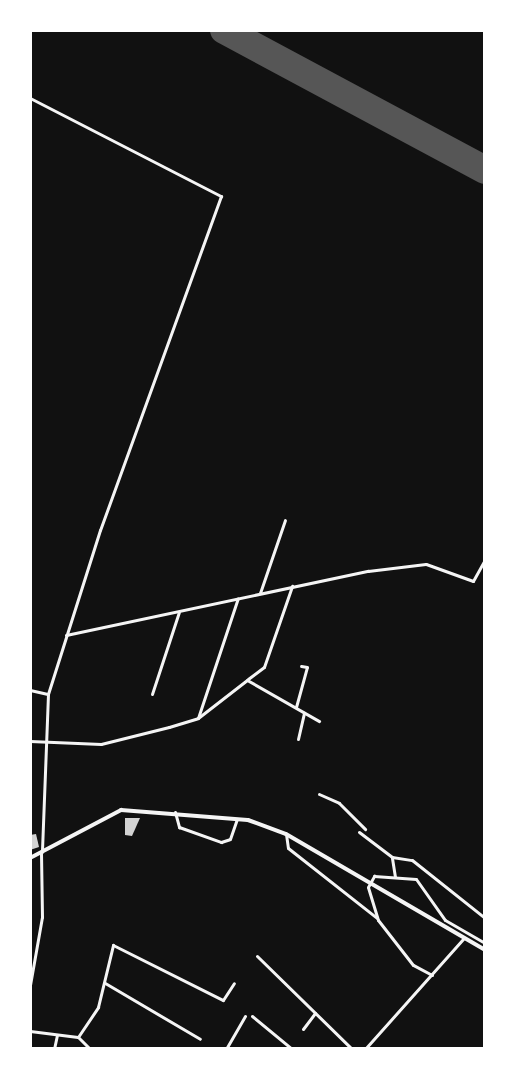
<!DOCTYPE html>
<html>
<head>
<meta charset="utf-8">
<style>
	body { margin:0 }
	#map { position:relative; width:515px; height:1079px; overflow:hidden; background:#111; font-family:Rubik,sans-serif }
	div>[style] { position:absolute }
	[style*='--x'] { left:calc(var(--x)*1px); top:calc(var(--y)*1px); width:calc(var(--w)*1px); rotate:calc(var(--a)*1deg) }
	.runway>* { height:28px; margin:-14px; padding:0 14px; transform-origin:14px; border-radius:14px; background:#565656 }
	.building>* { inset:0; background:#d3d3d3 }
	.minor>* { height:3px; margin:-1.5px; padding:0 1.5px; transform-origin:1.5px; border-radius:1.5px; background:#f5f5f5 }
	.tertiary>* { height:3px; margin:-1.5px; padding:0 1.5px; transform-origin:1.5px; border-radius:1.5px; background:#f5f5f5 }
	.secondary>* { height:4px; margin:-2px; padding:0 2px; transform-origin:2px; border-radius:2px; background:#f5f5f5 }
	span { translate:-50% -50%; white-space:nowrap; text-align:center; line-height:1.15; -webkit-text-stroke:4.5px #fff; paint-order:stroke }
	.frame { position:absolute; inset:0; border:32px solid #fff; pointer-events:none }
</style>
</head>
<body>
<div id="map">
	<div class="runway">
		<i style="--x:224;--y:30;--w:296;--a:28.2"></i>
	</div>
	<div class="building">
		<i style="clip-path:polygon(125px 818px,140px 818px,132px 836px,125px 835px)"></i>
		<i style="clip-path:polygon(36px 834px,39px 847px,30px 850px,30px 835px)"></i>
	</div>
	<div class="minor">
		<i style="--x:30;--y:98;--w:215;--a:27.2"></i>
		<i style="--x:221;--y:196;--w:355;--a:109.9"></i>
		<i style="--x:100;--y:530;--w:172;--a:107.6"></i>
		<i style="--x:48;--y:694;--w:158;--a:92.2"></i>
		<i style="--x:260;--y:593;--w:77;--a:-71.1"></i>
		<i style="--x:66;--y:635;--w:309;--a:-12"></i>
		<i style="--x:368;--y:571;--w:58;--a:-6.9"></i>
		<i style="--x:426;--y:564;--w:50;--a:19.9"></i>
		<i style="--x:473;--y:581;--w:25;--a:-61"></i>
		<i style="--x:248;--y:679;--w:20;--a:-37"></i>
		<i style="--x:264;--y:667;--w:86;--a:-70.9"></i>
		<i style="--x:30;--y:690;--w:18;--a:13"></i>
		<i style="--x:152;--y:694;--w:86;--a:-71.8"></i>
		<i style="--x:296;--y:707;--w:41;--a:-74.6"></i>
		<i style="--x:307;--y:667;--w:6;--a:-171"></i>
		<i style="--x:198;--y:718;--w:126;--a:-71.6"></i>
		<i style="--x:298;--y:739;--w:27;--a:-77"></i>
		<i style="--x:30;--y:741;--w:71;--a:2.4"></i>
		<i style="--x:101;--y:744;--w:70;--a:-14"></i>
		<i style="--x:169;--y:727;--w:30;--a:-17"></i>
		<i style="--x:198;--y:718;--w:62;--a:-37.8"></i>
		<i style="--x:247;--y:680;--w:83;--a:29.7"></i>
		<i style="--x:319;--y:794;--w:22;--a:24"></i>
		<i style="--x:339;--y:803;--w:37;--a:45"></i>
		<i style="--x:175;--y:812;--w:16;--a:75"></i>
		<i style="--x:179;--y:827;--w:45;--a:19.7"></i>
		<i style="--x:221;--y:842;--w:9;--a:-18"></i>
		<i style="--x:230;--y:839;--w:21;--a:-71"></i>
		<i style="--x:359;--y:832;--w:41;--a:37.1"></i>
		<i style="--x:286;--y:834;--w:14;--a:82"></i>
		<i style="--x:288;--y:848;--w:113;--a:38.2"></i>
		<i style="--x:395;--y:877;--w:20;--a:-99"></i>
		<i style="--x:392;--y:857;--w:20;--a:9"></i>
		<i style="--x:412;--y:860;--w:93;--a:38.5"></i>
		<i style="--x:257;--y:956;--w:133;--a:44.4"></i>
		<i style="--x:432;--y:975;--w:21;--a:-152"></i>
		<i style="--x:413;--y:965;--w:57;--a:-127.9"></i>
		<i style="--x:378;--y:920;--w:34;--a:-107"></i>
		<i style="--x:368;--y:887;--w:13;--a:-61"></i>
		<i style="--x:374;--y:876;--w:42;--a:4.1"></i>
		<i style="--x:416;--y:879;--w:50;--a:54.7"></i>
		<i style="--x:445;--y:920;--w:46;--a:29.9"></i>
		<i style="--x:105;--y:983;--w:110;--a:30.5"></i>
		<i style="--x:252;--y:1016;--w:52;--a:39.5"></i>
		<i style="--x:303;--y:1029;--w:20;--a:-53"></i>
		<i style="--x:30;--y:1031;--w:48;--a:7.1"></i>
		<i style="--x:78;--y:1037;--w:17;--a:45"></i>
		<i style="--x:78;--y:1037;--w:36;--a:-56"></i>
		<i style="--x:98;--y:1007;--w:64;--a:-76.4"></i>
		<i style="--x:113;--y:945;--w:123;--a:26.6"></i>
		<i style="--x:223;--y:1000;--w:20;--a:-57"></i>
		<i style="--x:54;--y:1049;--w:14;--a:-78"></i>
		<i style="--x:226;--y:1049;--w:38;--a:-60"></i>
		<i style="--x:365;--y:1049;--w:149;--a:-48.3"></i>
	</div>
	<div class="tertiary">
		<i style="--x:30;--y:985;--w:69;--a:-80"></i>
		<i style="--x:42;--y:917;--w:64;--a:-90.9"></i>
	</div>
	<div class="secondary">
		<i style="--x:30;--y:858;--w:103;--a:-27.8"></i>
		<i style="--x:121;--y:810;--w:127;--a:4.5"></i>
		<i style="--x:248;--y:820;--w:40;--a:20.2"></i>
		<i style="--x:286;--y:834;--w:230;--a:30.2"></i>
	</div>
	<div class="frame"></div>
</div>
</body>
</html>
